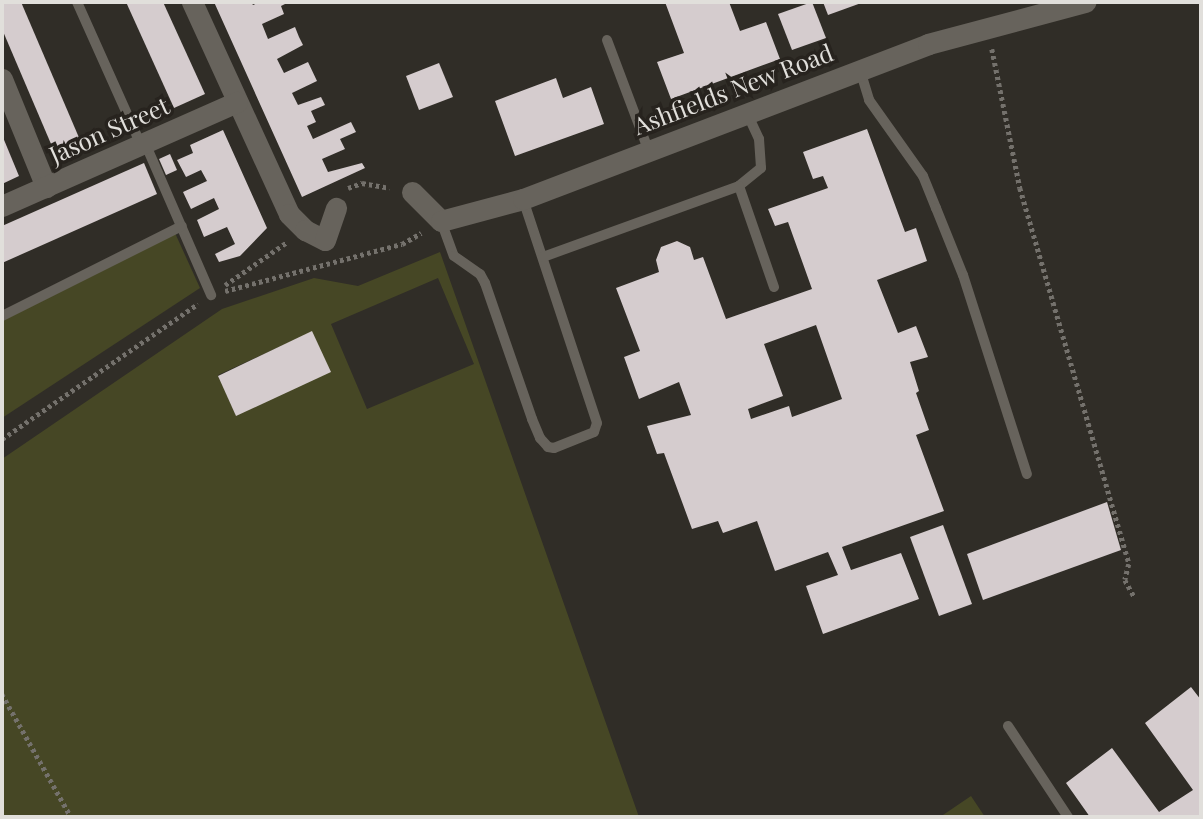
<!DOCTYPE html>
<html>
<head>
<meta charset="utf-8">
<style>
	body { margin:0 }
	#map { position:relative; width:1203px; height:819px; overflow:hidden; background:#302d27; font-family:"Playfair Display",serif }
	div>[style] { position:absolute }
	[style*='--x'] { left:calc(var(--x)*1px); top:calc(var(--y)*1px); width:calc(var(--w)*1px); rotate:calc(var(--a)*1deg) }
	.green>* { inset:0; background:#464725 }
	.building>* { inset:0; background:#d5ccce }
	.path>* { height:4.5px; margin-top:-2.25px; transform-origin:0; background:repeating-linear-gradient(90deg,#74716c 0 3.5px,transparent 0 7px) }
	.lane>* { height:10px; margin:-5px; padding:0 5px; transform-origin:5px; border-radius:5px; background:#67635c }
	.street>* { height:21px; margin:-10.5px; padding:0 10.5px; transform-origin:10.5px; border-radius:10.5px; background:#67635c }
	span { translate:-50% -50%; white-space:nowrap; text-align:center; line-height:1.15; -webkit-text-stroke:7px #27231e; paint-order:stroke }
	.street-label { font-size:24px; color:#e1dfdb }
	.frame { position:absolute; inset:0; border:4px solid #e1dfdb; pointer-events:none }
</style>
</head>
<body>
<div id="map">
	<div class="green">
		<i style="clip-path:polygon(175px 233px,200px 288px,2px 418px,2px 320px)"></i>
		<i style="clip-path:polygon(evenodd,440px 252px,639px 817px,3px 817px,2px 459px,222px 309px,314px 278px,358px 286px,440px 252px,438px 278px,474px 364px,367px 409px,331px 324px,438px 278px,440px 252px,312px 332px,236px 415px,218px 375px,312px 332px)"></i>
		<i style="clip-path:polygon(971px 796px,985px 817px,940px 817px)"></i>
	</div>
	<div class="building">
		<i style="clip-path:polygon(2px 2px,21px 2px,83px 147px,57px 158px,2px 29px)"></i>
		<i style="clip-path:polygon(126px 2px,163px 2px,205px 94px,174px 108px)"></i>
		<i style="clip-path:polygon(214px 2px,251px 2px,253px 5px,260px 2px,289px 2px,281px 6px,284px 14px,262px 24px,268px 39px,295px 27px,299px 37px,303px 45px,277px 59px,284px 73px,308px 62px,317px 81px,292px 93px,298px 105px,321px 97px,325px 105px,311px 111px,316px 122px,307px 126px,313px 139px,351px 122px,356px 132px,340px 139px,345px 149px,322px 159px,328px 172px,362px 163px,365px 168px,302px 197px)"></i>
		<i style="clip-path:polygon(665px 2px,729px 2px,740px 31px,766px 22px,780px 59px,671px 99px,657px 62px,684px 53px)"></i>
		<i style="clip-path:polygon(812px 2px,826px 38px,792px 50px,778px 14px)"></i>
		<i style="clip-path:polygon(823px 2px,864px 2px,828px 15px)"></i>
		<i style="clip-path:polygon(439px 63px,453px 97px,419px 110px,406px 76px)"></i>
		<i style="clip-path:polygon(556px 78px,563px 98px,591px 87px,604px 124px,515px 156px,495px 101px)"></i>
		<i style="clip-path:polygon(evenodd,867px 129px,905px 232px,916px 228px,927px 261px,877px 280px,898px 333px,916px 326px,928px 357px,910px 362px,919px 391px,916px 393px,929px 430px,916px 435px,944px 511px,842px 547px,851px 570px,901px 553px,919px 599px,823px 634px,806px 586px,838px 575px,828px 552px,775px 571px,757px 521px,723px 533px,718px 521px,692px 529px,664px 453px,657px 454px,647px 426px,691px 415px,679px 382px,639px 399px,624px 357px,640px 351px,616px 288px,659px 272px,656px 260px,661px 247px,677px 241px,690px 247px,694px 260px,703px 257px,726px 319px,812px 289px,788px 222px,775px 226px,768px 209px,828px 188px,823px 176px,813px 179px,803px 152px,867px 129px,816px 325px,842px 399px,792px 417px,789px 406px,751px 419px,748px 409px,783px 396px,764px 344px,816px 325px)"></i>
		<i style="clip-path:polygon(223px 130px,267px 228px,240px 256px,219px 262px,215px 254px,235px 244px,227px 227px,204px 237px,197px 220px,219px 209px,214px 198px,191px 209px,183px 192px,207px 181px,201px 170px,186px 177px,177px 160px,193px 153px,190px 145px)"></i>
		<i style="clip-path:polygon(2px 135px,19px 176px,2px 184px)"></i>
		<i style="clip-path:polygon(170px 154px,177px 170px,166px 175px,159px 159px)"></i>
		<i style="clip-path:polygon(144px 163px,157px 194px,2px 263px,2px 226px)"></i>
		<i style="clip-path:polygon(312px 331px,331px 372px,236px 416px,218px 376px)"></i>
		<i style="clip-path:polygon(1107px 502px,1121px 550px,983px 600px,967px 554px)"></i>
		<i style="clip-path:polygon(943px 525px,972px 604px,939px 616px,910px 537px)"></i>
		<i style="clip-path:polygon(1191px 687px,1201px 700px,1201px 817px,1090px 817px,1066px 783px,1112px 748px,1159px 812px,1193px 790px,1145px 723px)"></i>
	</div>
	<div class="path">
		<i style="--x:992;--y:49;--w:142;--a:78.6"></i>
		<i style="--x:1020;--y:188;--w:391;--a:73.8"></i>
		<i style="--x:1129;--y:564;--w:16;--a:104"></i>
		<i style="--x:1125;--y:580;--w:18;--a:61"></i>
		<i style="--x:348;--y:188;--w:15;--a:-20"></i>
		<i style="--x:362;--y:183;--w:28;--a:10"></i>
		<i style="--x:225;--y:285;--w:75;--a:-34.7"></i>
		<i style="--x:225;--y:291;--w:183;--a:-14.9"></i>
		<i style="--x:402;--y:244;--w:22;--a:-30"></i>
		<i style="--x:2;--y:439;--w:238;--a:-34.6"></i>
		<i style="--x:2;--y:694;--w:141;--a:60.7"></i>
	</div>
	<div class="lane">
		<i style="--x:77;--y:2;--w:157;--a:65.9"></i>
		<i style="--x:607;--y:40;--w:116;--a:69.4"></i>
		<i style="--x:860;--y:70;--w:31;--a:73"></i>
		<i style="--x:869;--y:100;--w:93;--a:54.6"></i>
		<i style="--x:923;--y:176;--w:35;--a:68"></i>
		<i style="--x:936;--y:208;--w:72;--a:68.1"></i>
		<i style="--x:963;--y:275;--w:209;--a:72.2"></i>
		<i style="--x:746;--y:111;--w:31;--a:65"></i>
		<i style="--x:759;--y:139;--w:29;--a:86"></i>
		<i style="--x:761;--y:168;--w:28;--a:141"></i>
		<i style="--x:739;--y:186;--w:107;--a:70.9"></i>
		<i style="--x:145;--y:143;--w:166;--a:66.5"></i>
		<i style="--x:441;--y:221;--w:37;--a:70"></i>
		<i style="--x:454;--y:256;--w:32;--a:35"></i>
		<i style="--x:480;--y:274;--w:10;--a:61"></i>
		<i style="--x:485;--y:283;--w:144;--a:70.9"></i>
		<i style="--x:532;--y:419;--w:21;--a:67"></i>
		<i style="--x:540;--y:438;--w:12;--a:48"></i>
		<i style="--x:548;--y:447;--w:6;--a:9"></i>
		<i style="--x:554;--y:448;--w:43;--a:-21.8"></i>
		<i style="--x:594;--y:432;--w:9;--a:-72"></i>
		<i style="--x:597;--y:423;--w:236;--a:-108.3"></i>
		<i style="--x:543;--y:257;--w:208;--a:-19.9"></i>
		<i style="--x:2;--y:316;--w:201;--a:-26.6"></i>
		<i style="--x:1008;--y:726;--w:109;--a:56.6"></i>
	</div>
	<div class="street">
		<i style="--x:192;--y:2;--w:233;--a:65.4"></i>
		<i style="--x:289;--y:214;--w:23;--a:45"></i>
		<i style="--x:305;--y:230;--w:22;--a:27"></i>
		<i style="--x:325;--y:240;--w:34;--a:-71"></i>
		<i style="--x:2;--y:79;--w:117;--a:67.8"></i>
		<i style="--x:412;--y:192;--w:41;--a:45"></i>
		<i style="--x:441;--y:221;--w:85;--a:-15"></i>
		<i style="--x:523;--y:199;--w:434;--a:-20.9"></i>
		<i style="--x:928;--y:44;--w:163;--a:-15"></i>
		<i style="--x:2;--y:206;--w:257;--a:-23.9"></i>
	</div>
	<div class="street-label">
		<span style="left:733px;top:89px;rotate:-21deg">Ashfields New Road</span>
		<span style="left:109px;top:130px;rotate:-24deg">Jason Street</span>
	</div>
	<div class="frame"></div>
</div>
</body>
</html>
